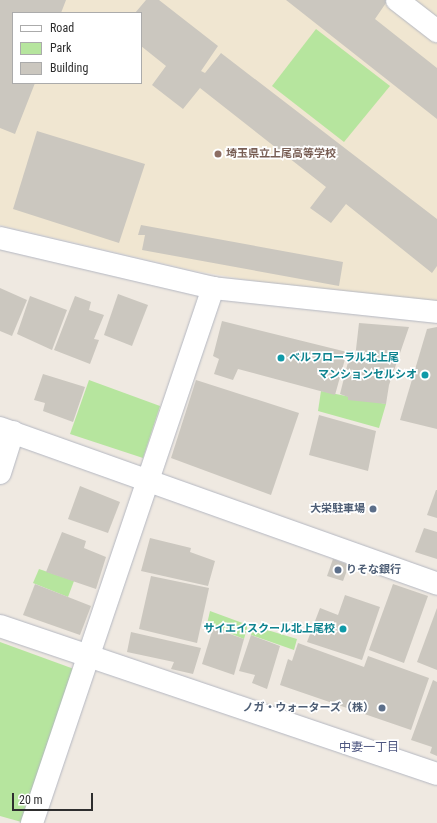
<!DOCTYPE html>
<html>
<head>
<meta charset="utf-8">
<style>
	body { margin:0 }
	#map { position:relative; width:437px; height:823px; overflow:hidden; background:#efe9e1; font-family:"Roboto Condensed","Noto Sans JP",sans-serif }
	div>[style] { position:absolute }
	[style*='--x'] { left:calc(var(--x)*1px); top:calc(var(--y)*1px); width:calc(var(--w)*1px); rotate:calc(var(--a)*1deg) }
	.education>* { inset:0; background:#f0e6d1 }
	.green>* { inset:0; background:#b6e59e }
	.building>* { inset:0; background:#cbc7bf }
	.roads { filter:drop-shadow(0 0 1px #b4b7c1) drop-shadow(0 0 1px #b4b7c1) }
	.minor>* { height:22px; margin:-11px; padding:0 11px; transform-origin:11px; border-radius:11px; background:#fff }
	.dots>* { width:11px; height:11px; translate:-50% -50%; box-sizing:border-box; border:2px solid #fff; border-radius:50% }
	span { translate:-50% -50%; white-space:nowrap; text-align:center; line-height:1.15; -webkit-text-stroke:3.5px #fff; paint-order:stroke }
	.education-label { font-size:11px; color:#785e54; font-weight:700 }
	.left { translate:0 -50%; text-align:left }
	.culture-label { font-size:11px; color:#0d838f; font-weight:700 }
	.right { translate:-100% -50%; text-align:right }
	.service-label { font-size:11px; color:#4e5e75; font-weight:700 }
	.neighbourhood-label { font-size:12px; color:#4d5680 }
	.legend { position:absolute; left:12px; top:12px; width:130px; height:72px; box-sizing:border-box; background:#fff; border:1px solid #ababab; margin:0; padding:5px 7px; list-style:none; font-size:12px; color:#2e2e2e }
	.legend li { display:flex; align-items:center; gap:8px; height:20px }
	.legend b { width:20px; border:1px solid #ababab }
	.scale { position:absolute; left:12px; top:793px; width:81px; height:18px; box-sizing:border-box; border:2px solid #2e2e2e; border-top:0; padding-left:5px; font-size:12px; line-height:14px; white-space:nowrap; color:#2e2e2e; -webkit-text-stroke:3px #fff; paint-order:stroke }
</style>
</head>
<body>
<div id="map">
	<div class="education">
		<i style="clip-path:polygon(evenodd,0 0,437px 0,437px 301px,353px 298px,196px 271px,0 225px,0 0,13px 13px,141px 13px,141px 83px,13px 83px,13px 13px)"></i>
	</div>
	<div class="green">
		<i style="clip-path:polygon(316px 29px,390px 86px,344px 142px,272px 86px)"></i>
		<i style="clip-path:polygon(89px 380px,160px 406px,143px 458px,70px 434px)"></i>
		<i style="clip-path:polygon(321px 391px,386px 404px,379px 428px,318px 411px)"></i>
		<i style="clip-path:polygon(39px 569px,74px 581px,68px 597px,33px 583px)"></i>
		<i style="clip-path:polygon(210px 611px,248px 625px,244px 639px,207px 624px)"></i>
		<i style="clip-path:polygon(254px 626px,297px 639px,294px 650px,251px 635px)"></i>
		<i style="clip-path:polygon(0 642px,74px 669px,25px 823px,0 816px)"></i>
	</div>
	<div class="building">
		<i style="clip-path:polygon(0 0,66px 0,61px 13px,13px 13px,13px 83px,35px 83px,15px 134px,0 128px)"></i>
		<i style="clip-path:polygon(146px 0,159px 0,218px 46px,201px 71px,205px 73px,221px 53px,437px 219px,437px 266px,432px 273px,346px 204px,331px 223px,310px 208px,326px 187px,200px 88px,183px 109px,152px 85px,166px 66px,141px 46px,141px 13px,135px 13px)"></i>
		<i style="clip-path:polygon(286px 0,388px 0,375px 19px,437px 68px,437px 119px)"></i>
		<i style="clip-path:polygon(37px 131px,145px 164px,119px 243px,13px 209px)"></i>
		<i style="clip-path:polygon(141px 225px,343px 262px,339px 286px,142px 250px,145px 235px,138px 235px)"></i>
		<i style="clip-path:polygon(0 288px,27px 300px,12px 336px,0 331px)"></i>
		<i style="clip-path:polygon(118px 294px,148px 305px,132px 346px,104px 335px)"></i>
		<i style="clip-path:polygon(30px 296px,67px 310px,52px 350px,17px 334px)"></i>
		<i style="clip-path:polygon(75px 296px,91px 302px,89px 310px,104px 315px,94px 339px,99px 340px,90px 364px,54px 350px)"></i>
		<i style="clip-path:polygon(222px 321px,347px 352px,335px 395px,238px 369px,233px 380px,214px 374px,219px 359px,213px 356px)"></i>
		<i style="clip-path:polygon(359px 323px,409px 327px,389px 385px,386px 404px,348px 400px,348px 397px,340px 394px,349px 358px,355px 358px)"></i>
		<i style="clip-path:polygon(437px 327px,437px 429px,400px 420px,427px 329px)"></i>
		<i style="clip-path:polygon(43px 374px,85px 387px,73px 422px,43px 411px,45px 403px,34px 400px)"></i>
		<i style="clip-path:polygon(196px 380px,299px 413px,271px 495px,171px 458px)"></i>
		<i style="clip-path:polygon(319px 415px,376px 431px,368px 471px,309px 455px)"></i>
		<i style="clip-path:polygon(80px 486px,120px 502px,108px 533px,68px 519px)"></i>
		<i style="clip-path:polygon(436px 490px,437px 490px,437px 518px,427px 515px)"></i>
		<i style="clip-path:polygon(424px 528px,437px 532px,437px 559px,415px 552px)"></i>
		<i style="clip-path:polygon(62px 532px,86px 541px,84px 548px,106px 557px,96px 589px,46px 572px)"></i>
		<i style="clip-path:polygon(150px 538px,191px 548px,190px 552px,215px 561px,208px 586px,141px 571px)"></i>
		<i style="clip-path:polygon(333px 559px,349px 565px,343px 581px,327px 576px)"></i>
		<i style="clip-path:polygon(151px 576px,209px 588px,197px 643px,139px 629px)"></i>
		<i style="clip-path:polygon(35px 584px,91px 606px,80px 635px,23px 615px)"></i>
		<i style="clip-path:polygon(393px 584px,428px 596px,404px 663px,369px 650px)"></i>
		<i style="clip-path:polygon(345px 595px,380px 607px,362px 660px,307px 642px,320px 608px,338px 615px)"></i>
		<i style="clip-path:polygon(437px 608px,437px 670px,417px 662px)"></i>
		<i style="clip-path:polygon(213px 628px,244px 639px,234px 675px,202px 664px)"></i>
		<i style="clip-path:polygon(131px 632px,201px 648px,193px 674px,171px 669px,174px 662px,127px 652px)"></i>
		<i style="clip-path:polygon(251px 635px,280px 646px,267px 689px,252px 683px,255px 675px,239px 671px)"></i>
		<i style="clip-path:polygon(298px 643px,364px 667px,368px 656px,429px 678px,411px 730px,280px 685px,288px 659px,292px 661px)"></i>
		<i style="clip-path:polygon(433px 680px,437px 682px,437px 756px,430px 753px,432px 747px,411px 740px)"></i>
	</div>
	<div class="roads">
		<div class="minor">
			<i style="--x:397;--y:0;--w:51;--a:37.8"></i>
			<i style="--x:0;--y:238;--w:219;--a:13.2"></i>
			<i style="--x:213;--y:288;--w:225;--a:6.1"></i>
			<i style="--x:0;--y:428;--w:464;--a:19.6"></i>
			<i style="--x:0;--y:473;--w:43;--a:-72.4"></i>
			<i style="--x:0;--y:626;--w:461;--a:18.7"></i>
			<i style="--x:32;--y:823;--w:565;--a:-71.31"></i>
		</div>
	</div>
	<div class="dots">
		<i style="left:218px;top:154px;background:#8d6e63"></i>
		<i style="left:281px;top:358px;background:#0f9aa8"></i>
		<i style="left:425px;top:375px;background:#0f9aa8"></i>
		<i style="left:373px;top:509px;background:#5c6f8a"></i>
		<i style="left:338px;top:570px;background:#5c6f8a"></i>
		<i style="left:343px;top:629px;background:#0f9aa8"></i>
		<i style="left:382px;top:708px;background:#5c6f8a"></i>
	</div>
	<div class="education-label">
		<span class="left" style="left:226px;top:154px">埼玉県立上尾高等学校</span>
	</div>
	<div class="culture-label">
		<span class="left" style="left:289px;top:358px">ベルフローラル北上尾</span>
		<span class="right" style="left:417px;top:375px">マンションセルシオ</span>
		<span class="right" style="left:335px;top:629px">サイエイスクール北上尾校</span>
	</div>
	<div class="service-label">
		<span class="right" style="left:365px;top:509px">大栄駐車場</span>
		<span class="left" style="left:346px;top:570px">りそな銀行</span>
		<span class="right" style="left:374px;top:708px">ノガ・ウォーターズ（株）</span>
	</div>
	<div class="neighbourhood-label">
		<span style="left:369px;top:748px">中妻一丁目</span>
	</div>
	<ul class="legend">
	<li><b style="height:5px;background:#fff"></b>Road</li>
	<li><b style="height:11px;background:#b6e59e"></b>Park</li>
	<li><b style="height:11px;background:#cbc7bf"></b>Building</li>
	</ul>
	<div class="scale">20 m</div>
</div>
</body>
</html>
